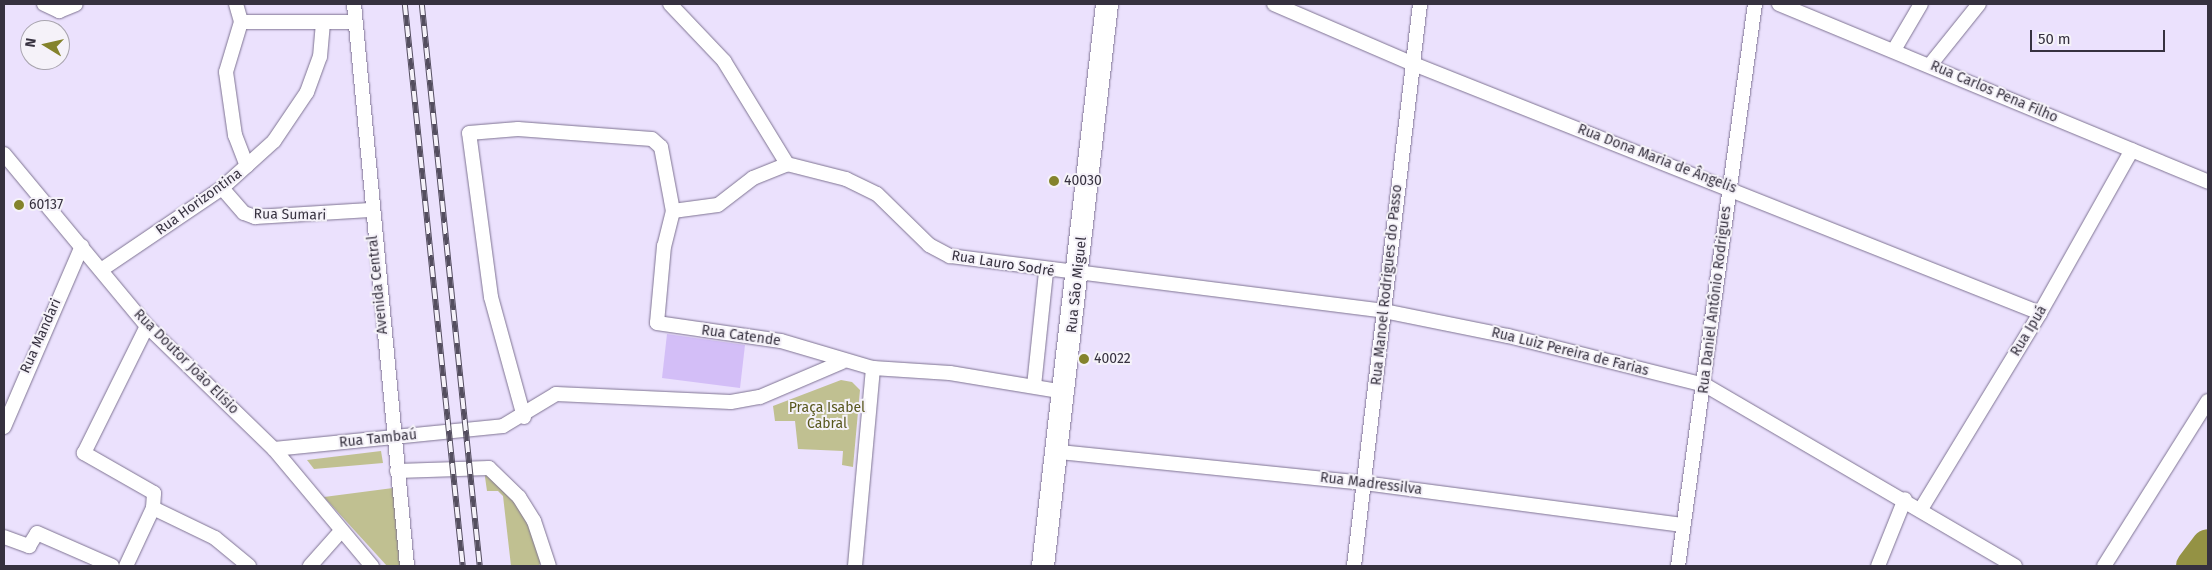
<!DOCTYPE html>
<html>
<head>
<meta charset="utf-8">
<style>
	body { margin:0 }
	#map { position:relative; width:2212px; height:570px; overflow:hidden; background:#ebe1fd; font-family:"Fira Sans",sans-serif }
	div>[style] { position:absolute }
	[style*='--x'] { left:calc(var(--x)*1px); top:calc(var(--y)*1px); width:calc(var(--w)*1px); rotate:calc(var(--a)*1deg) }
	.green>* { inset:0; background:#c0c091 }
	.river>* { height:32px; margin:-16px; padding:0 16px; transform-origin:16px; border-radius:16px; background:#949244 }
	.building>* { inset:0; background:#d3bef7 }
	.roads { filter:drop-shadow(0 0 1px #7e7392) drop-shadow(0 0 1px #7e7392) }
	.minor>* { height:14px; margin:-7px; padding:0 7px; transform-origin:7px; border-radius:7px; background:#fff }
	.primary>* { height:22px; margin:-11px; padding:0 11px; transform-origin:11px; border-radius:11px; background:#fff }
	.rail>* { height:5.5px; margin-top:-2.75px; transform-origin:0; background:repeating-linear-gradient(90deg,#f5f2f9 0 11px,#544e5f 0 22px); box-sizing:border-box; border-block:1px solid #544e5f }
	.dots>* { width:14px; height:14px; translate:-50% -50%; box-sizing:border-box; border:2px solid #f5f2f9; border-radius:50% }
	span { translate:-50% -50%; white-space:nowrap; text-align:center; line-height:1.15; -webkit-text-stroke:4px #f5f2f9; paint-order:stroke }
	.street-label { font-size:14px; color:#36313f }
	.poi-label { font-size:14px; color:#36313f }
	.left { translate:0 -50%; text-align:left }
	.park-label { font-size:14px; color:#58571d }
	.frame { position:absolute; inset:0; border:5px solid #36313f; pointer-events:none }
	.north { position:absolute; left:20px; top:20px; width:50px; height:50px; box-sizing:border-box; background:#f5f2f9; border:1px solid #a9a5af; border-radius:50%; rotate:279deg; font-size:14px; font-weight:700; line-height:20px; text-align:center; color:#36313f }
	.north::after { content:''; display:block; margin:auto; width:18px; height:22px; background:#84832c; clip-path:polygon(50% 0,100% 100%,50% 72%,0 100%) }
	.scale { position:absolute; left:2030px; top:30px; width:135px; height:22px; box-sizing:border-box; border:2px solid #36313f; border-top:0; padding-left:6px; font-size:15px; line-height:18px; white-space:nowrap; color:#36313f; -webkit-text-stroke:4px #f5f2f9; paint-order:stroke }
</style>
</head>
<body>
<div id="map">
	<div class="green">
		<i style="clip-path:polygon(841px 380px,852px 382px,860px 390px,853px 467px,842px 465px,843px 451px,798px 449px,795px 421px,775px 421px,773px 406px)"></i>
		<i style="clip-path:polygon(381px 451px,383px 463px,314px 469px,307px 460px)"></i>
		<i style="clip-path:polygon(484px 470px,516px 486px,541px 561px,539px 566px,511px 566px,503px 496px,498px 491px,487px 491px)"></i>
		<i style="clip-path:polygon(393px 488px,401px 566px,387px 566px,324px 497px)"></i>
	</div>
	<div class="river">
		<i style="--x:2192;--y:566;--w:26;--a:-53"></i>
	</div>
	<div class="building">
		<i style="clip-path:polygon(667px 334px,745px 345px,740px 388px,662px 378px)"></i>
	</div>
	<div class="roads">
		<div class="minor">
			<i style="--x:44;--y:4;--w:17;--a:25"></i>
			<i style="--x:59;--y:11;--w:18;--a:-22"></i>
			<i style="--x:236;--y:4;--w:19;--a:74"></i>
			<i style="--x:241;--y:22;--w:113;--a:0"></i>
			<i style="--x:354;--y:4;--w:564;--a:84.61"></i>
			<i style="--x:670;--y:4;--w:79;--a:46.5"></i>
			<i style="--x:724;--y:61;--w:121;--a:58.5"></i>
			<i style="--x:1274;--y:4;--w:149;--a:23.3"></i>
			<i style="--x:1411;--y:63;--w:677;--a:21.68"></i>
			<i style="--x:1779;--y:4;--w:464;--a:22.5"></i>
			<i style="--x:241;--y:22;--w:52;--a:106.7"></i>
			<i style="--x:226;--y:72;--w:64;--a:81.9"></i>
			<i style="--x:235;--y:135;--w:33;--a:69"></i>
			<i style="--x:1894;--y:50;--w:53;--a:-59.6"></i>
			<i style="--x:1930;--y:65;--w:78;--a:-51.2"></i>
			<i style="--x:4;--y:154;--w:224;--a:50.3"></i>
			<i style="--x:147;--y:326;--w:177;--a:44.1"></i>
			<i style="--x:274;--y:449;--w:153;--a:50.1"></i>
			<i style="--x:222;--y:188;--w:33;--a:49"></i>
			<i style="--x:244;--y:213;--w:12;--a:20"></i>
			<i style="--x:255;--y:217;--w:115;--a:-3.5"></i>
			<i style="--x:673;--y:211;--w:45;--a:-7.6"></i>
			<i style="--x:718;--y:205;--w:44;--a:-37.6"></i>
			<i style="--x:753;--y:178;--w:37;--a:-22"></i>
			<i style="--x:787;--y:164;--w:61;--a:14.3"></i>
			<i style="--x:846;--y:179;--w:34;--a:26"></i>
			<i style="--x:877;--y:194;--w:73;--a:44.4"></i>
			<i style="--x:929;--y:245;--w:24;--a:28"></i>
			<i style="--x:950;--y:256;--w:437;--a:7.2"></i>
			<i style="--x:1384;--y:311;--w:126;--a:11.4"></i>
			<i style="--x:1508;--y:336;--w:203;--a:14"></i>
			<i style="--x:1705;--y:385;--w:359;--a:30.3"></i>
			<i style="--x:673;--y:211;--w:36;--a:104"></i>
			<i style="--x:664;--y:246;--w:77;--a:95.2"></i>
			<i style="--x:657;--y:323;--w:125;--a:8.3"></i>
			<i style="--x:781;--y:341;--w:96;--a:16.4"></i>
			<i style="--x:873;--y:368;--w:77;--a:3.7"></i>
			<i style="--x:950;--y:373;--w:117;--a:9.4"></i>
			<i style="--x:101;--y:270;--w:146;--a:-34.1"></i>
			<i style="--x:222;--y:188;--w:70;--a:-42.1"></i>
			<i style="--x:274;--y:141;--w:59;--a:-56"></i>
			<i style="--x:307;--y:92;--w:37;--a:-70"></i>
			<i style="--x:320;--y:57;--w:35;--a:-85"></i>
			<i style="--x:1034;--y:386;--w:116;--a:-84"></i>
			<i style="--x:524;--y:417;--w:124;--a:-105.4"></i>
			<i style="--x:491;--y:297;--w:165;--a:-97.6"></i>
			<i style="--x:469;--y:133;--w:49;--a:-4.7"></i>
			<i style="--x:518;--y:129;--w:134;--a:4.3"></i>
			<i style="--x:652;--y:139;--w:12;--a:42"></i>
			<i style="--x:661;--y:147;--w:65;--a:79.4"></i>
			<i style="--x:4;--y:427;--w:197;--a:-66.7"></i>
			<i style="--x:274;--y:449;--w:230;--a:-5.7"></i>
			<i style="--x:503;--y:426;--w:62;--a:-31.1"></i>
			<i style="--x:556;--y:394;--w:175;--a:2.6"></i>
			<i style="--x:731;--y:402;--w:29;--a:-10"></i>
			<i style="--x:760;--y:397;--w:89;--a:-23.1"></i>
			<i style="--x:1059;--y:452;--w:307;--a:5.8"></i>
			<i style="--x:1364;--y:483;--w:322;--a:7.5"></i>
			<i style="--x:397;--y:471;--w:92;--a:-1.9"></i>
			<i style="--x:489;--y:468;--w:42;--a:44"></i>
			<i style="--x:519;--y:497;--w:28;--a:58"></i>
			<i style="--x:534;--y:521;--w:47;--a:71.6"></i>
			<i style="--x:153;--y:508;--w:69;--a:25.8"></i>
			<i style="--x:215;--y:538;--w:44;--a:39.5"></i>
			<i style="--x:1921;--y:509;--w:229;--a:-58.7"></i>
			<i style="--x:2040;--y:313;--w:187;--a:-60.6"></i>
			<i style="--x:4;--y:537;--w:27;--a:20"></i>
			<i style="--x:29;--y:546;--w:15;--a:-58"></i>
			<i style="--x:37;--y:533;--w:82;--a:23.7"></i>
			<i style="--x:126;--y:566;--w:64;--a:-65"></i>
			<i style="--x:153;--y:508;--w:15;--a:-86"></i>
			<i style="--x:154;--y:493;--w:81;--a:-150.3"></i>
			<i style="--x:84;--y:453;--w:142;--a:-63.6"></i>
			<i style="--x:310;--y:566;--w:47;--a:-48.5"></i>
			<i style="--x:855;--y:566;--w:199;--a:-84.8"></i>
			<i style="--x:1354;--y:566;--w:566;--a:-83.3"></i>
			<i style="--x:1678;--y:566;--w:567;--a:-82.2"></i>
			<i style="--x:1878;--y:566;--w:72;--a:-68.1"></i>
			<i style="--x:2104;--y:566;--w:195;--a:-57.8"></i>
		</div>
		<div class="primary">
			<i style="--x:1043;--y:566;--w:566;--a:-83.5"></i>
		</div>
	</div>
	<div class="rail">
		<i style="--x:405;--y:4;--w:565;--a:84.11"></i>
		<i style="--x:422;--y:4;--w:565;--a:84.11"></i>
	</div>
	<div class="dots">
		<i style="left:1054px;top:181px;background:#84832c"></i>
		<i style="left:19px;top:205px;background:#84832c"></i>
		<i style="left:1084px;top:359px;background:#84832c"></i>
	</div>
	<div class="street-label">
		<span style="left:1994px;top:92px;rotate:23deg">Rua Carlos Pena Filho</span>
		<span style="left:1657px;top:159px;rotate:21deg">Rua Dona Maria de Ângelis</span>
		<span style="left:199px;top:202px;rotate:-36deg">Rua Horizontina</span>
		<span style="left:290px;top:215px;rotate:1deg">Rua Sumari</span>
		<span style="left:1003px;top:264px;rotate:9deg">Rua Lauro Sodré</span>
		<span style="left:378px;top:285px;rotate:-96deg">Avenida Central</span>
		<span style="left:1077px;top:285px;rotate:-84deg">Rua São Miguel</span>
		<span style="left:1387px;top:285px;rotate:-84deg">Rua Manoel Rodrigues do Passo</span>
		<span style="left:1715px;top:300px;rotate:-83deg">Rua Daniel Antônio Rodrigues</span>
		<span style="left:2029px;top:331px;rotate:-59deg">Rua Ipuá</span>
		<span style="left:41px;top:336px;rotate:-66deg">Rua Mandari</span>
		<span style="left:741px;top:336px;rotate:8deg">Rua Catende</span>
		<span style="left:1570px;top:352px;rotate:14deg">Rua Luiz Pereira de Farias</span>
		<span style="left:186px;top:362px;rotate:45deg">Rua Doutor João Elísio</span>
		<span style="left:378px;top:439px;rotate:-6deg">Rua Tambaú</span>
		<span style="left:1371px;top:484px;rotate:7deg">Rua Madressilva</span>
	</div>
	<div class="poi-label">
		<span class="left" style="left:1064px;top:181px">40030</span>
		<span class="left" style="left:29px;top:205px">60137</span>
		<span class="left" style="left:1094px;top:359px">40022</span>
	</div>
	<div class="park-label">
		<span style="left:827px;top:416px">Praça Isabel<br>Cabral</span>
	</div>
	<div class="frame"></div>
	<div class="north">N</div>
	<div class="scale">50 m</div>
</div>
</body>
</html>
